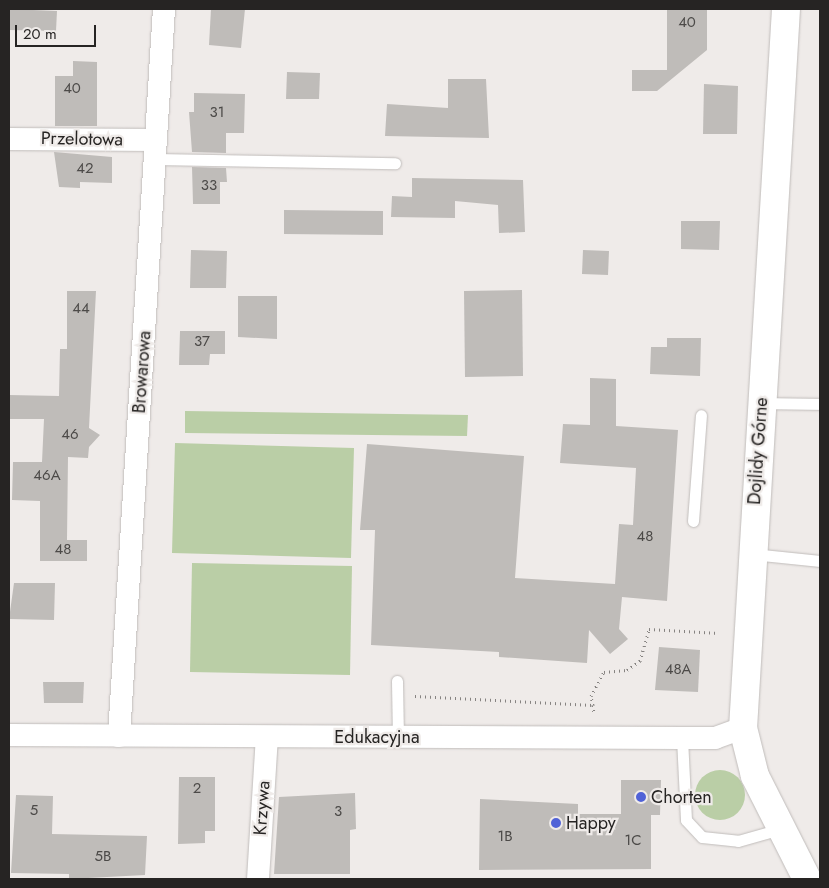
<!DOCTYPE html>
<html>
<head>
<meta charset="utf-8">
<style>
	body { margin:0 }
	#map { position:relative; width:829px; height:888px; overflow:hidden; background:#efebe9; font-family:Jost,sans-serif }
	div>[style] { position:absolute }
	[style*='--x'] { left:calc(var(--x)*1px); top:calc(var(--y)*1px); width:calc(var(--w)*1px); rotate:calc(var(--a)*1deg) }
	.green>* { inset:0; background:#bacea6 }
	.round { border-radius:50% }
	.building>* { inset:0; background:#bfbcb9 }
	.path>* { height:3px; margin-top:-1.5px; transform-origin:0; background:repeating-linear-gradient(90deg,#868381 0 1px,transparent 0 5px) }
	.roads { filter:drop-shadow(0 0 1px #c0bcba) drop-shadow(0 0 1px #c0bcba) }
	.service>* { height:11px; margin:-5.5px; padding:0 5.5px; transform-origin:5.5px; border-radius:5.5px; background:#fff }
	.minor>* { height:22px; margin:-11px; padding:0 11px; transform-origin:11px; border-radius:11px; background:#fff }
	.tertiary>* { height:28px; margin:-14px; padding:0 14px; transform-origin:14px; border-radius:14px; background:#fff }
	.dots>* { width:14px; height:14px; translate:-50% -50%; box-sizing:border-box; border:2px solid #efebe9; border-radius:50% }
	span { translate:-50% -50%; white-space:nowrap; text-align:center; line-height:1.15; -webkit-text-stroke:4.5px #efebe9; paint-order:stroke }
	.number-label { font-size:15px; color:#4c4a48 }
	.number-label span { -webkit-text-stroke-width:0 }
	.street-label { font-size:18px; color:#262423 }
	.poi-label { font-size:18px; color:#262423 }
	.left { translate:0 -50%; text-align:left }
	.frame { position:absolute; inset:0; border:10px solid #262423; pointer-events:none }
	.scale { position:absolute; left:15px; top:25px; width:81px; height:22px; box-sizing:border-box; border:2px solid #262423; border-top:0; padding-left:6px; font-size:15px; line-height:18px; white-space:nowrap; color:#262423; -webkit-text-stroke:4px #efebe9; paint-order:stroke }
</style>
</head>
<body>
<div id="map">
	<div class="green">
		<i style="clip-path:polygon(185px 411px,468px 415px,467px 436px,185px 433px)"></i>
		<i style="clip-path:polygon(175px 443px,354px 448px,351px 558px,172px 553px)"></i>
		<i style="clip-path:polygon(192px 563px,352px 566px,350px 675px,190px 672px)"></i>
		<i class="round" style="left:695px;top:770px;width:50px;height:50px"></i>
	</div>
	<div class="building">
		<i style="clip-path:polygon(9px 9px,57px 11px,56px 31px,9px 30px)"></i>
		<i style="clip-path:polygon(211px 9px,245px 9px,241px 48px,209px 45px)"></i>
		<i style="clip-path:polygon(667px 9px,707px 9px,707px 50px,657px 91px,632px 91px,632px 70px,667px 70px)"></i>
		<i style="clip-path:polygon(73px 61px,97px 62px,97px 126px,55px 126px,55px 76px,73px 76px)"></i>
		<i style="clip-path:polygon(287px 72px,320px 73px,319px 99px,286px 99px)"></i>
		<i style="clip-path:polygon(448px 79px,486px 79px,489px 138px,385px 136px,387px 104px,448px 108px)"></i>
		<i style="clip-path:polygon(704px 84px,738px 86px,737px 134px,703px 134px)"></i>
		<i style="clip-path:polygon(194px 93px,245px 94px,244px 133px,226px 133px,226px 153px,192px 152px,189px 112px,194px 112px)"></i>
		<i style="clip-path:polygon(54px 152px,112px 157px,112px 183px,80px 182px,80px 188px,59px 187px)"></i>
		<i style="clip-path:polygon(192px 167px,226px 168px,227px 182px,220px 182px,220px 204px,193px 204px)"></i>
		<i style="clip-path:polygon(412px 178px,523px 180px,525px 232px,499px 233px,498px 205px,455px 201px,455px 218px,391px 217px,392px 196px,412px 197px)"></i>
		<i style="clip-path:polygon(284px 210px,383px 211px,383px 235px,284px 234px)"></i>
		<i style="clip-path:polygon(681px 221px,720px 221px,719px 250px,681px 249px)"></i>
		<i style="clip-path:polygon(191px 250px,227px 251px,226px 288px,190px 288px)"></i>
		<i style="clip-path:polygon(583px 250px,609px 251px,608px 275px,582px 274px)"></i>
		<i style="clip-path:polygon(522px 290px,523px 376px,465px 377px,464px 291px)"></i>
		<i style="clip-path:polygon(67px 291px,96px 291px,89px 428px,100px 435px,89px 447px,88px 458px,68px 457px,67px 540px,87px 540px,87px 561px,40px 561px,40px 501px,12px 500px,13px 462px,42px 462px,44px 419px,9px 419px,9px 395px,59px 396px,60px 349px,67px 349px)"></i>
		<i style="clip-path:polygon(238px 296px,277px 296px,277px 339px,238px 337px)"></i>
		<i style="clip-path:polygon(180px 331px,225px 331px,225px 354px,210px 354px,209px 365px,179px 365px)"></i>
		<i style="clip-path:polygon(667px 338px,701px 338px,700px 376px,650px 374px,651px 347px,667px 347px)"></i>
		<i style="clip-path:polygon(590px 378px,616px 379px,616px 426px,678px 430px,667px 601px,622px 597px,619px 629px,628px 639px,610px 654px,589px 630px,587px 663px,499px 657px,499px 652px,371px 645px,375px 530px,360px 530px,367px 444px,524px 456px,515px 578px,615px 584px,619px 524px,633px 525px,636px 468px,560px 463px,563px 424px,590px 425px)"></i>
		<i style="clip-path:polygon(14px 583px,55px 583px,54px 620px,9px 619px)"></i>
		<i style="clip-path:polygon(659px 647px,700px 650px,698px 692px,655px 690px)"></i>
		<i style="clip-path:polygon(43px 682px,84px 682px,83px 703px,44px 703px)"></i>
		<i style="clip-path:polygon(179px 777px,215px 777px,215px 831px,205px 831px,205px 843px,178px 844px)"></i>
		<i style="clip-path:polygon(621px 780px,661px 780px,660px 815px,651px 815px,651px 869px,479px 870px,480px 799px,578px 804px,578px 814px,621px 814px)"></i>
		<i style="clip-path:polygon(355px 793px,356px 829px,350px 830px,350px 874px,274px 874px,279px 797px)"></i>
		<i style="clip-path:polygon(16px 795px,53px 796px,52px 834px,147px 836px,145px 875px,69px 879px,69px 874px,11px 873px)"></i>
	</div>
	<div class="path">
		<i style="--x:415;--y:696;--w:178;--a:2.9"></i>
		<i style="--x:593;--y:705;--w:9;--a:84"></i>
		<i style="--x:593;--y:705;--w:9;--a:-103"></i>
		<i style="--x:591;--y:696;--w:27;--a:-62"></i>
		<i style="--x:604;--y:672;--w:23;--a:-5"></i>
		<i style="--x:627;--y:670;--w:16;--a:-35"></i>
		<i style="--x:640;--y:661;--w:33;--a:-74"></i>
		<i style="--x:649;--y:629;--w:70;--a:3.3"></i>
	</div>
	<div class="roads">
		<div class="service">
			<i style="--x:155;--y:159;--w:240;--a:1"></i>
			<i style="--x:763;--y:403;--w:57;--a:1"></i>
			<i style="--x:693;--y:521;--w:106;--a:-85.7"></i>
			<i style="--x:753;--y:554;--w:67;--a:6"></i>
			<i style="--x:397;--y:681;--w:56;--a:89"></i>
			<i style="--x:682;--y:738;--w:82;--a:87.2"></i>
			<i style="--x:686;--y:820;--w:23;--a:47"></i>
			<i style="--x:702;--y:837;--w:36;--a:6"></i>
			<i style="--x:738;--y:841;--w:44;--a:-15.9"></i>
		</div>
		<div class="minor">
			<i style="--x:9;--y:139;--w:147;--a:0.4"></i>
			<i style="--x:9;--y:735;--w:673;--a:0.26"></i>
			<i style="--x:682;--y:738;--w:33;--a:0"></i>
			<i style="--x:715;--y:738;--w:30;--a:-20"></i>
			<i style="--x:119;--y:736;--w:728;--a:-86.46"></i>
			<i style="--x:258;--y:879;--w:142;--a:-86.4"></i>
		</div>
		<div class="tertiary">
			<i style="--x:786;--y:9;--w:720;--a:93.42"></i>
			<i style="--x:743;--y:728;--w:49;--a:76"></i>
			<i style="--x:755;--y:776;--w:115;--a:63.2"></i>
		</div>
	</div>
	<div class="dots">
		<i style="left:641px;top:797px;background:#5062d7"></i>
		<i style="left:556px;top:823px;background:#5062d7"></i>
	</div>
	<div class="number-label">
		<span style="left:687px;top:23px">40</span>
		<span style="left:72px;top:89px">40</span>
		<span style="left:217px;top:113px">31</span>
		<span style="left:85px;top:169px">42</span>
		<span style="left:209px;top:186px">33</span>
		<span style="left:81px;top:309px">44</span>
		<span style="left:202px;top:342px">37</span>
		<span style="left:70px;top:435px">46</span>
		<span style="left:47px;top:476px">46A</span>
		<span style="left:645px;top:537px">48</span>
		<span style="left:63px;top:550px">48</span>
		<span style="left:678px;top:670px">48A</span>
		<span style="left:197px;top:789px">2</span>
		<span style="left:34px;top:811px">5</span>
		<span style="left:338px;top:812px">3</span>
		<span style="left:505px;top:837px">1B</span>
		<span style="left:633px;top:841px">1C</span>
		<span style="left:103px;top:857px">5B</span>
	</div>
	<div class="street-label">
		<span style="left:82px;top:139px;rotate:1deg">Przelotowa</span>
		<span style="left:142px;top:372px;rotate:-86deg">Browarowa</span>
		<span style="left:758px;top:451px;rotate:-86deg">Dojlidy Górne</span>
		<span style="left:377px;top:737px">Edukacyjna</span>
		<span style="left:262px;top:808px;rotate:-86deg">Krzywa</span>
	</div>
	<div class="poi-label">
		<span class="left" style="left:651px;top:797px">Chorten</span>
		<span class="left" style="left:566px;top:823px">Happy</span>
	</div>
	<div class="frame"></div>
	<div class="scale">20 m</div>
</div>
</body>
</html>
